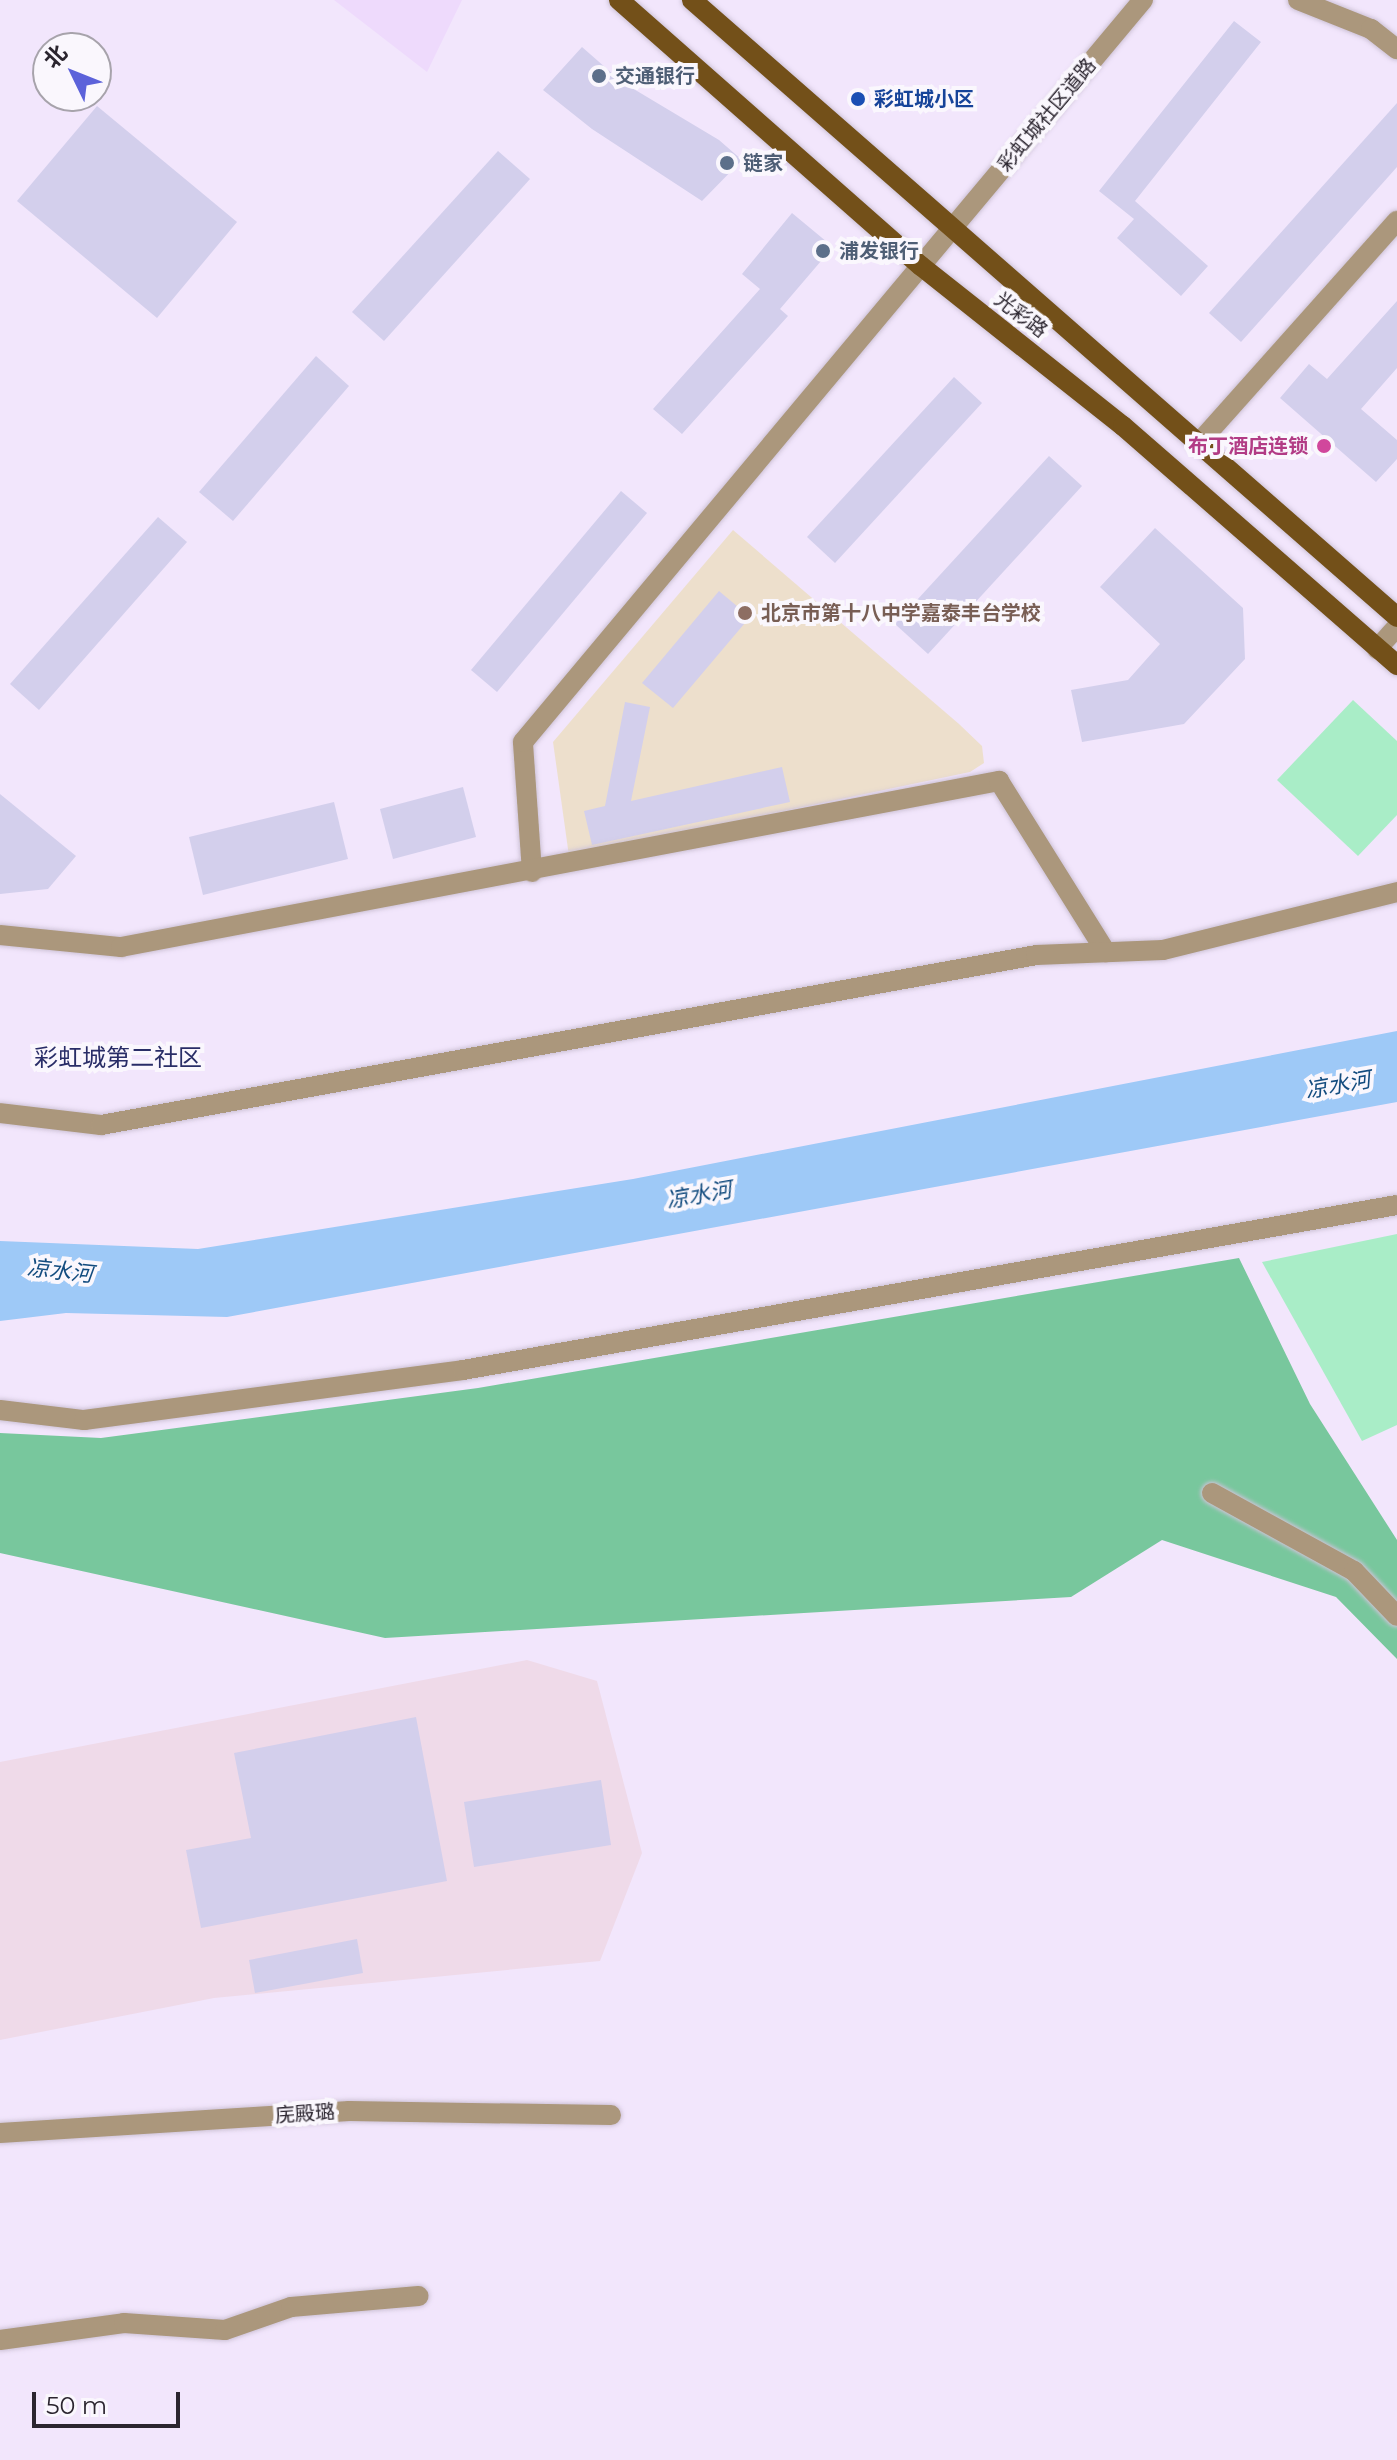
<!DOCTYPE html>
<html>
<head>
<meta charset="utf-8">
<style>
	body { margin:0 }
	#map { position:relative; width:1397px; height:2460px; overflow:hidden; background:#f2e6fc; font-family:Montserrat,"Noto Sans SC",sans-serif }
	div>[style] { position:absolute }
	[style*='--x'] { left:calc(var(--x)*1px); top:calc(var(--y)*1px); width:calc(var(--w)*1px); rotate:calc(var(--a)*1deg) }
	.built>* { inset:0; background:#eedafc }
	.industrial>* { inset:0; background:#efdae9 }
	.education>* { inset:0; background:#eddfcc }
	.green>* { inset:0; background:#a9edc7 }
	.forest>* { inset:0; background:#78c79d }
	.water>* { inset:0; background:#9ec9f7 }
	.building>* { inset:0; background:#d3cfec }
	.roads { filter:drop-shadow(0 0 2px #cec3d7) drop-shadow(0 0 2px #cec3d7) }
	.minor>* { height:20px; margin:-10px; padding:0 10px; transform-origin:10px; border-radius:10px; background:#ab977c }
	.major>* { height:20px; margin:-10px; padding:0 10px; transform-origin:10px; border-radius:10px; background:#735019 }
	.dots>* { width:22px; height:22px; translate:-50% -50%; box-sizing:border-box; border:4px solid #faf7fd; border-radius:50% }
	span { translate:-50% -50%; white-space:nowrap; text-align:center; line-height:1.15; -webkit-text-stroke:8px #faf7fd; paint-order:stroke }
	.service-label { font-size:20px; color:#4e5e75; font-weight:700 }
	.left { translate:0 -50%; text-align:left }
	.transit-label { font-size:20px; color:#164399; font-weight:700 }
	.street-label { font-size:20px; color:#2b252f }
	.hotel-label { font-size:20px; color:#b23c85; font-weight:700 }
	.right { translate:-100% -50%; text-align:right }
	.education-label { font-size:20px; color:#785e54; font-weight:700 }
	.water-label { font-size:22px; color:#134c7f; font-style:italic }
	.quarter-label { font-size:24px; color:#292d67 }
	.north { position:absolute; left:32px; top:32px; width:80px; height:80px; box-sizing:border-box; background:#faf7fd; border:2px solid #a7a3ab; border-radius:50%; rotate:313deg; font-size:22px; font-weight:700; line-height:32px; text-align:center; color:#2b252f }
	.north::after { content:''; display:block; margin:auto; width:28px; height:36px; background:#5c62da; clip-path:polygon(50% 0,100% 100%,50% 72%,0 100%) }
	.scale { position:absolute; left:32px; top:2392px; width:148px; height:36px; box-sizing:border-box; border:4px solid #2b252f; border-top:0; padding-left:10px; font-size:24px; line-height:28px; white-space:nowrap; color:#2b252f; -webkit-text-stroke:6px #faf7fd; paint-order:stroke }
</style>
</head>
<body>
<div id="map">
	<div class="built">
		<i style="clip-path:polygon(334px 0,462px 0,427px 72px)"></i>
	</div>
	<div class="industrial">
		<i style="clip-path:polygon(527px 1660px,597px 1681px,642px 1853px,600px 1961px,214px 1998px,0 2040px,0 1762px)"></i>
	</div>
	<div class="education">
		<i style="clip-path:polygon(733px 530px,959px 724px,982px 746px,984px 763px,970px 772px,569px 856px,553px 742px)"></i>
	</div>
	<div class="green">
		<i style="clip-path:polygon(1353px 700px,1397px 741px,1397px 815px,1358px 856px,1277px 780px)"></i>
		<i style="clip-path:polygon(1397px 1234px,1397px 1425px,1362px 1441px,1262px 1262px)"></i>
	</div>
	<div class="forest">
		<i style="clip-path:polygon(1239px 1258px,1310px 1404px,1397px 1540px,1397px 1659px,1336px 1597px,1162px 1540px,1071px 1597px,385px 1638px,0 1553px,0 1433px,101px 1438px,478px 1388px)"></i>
	</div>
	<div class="water">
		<i style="clip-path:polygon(1397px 1031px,1397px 1102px,227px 1317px,66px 1313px,0 1321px,0 1241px,198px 1249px,633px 1179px)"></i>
	</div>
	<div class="building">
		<i style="clip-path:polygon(1234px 21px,1261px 42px,1135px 201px,1208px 266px,1181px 296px,1117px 238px,1134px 219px,1099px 191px)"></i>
		<i style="clip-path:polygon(582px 47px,622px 82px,719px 140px,742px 160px,702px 201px,592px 129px,543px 90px)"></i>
		<i style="clip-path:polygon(1397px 103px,1397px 167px,1241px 342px,1209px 313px)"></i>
		<i style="clip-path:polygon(97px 106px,237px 222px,157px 318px,17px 201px)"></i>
		<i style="clip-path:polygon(498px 151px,530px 179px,384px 341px,352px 312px)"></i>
		<i style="clip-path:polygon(792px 213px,833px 247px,780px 309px,788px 316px,682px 434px,653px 409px,760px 289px,742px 274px)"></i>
		<i style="clip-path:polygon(1397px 301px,1397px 368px,1361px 409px,1397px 440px,1397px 459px,1376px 482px,1280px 398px,1309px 364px,1327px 379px)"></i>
		<i style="clip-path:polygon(316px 356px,349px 386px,233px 521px,199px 492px)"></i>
		<i style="clip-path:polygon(954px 377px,982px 403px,835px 563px,807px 537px)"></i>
		<i style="clip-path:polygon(1049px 456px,1082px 486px,928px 654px,895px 624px)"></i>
		<i style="clip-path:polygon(621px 491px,647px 513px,497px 692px,471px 670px)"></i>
		<i style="clip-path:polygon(158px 517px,187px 542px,39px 710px,10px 684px)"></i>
		<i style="clip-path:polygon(1155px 528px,1243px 608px,1245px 659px,1184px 724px,1082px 742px,1071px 690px,1128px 680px,1160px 644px,1100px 587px)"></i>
		<i style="clip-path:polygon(719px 591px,750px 617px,673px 708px,642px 683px)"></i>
		<i style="clip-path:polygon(625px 702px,650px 707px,631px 801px,782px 767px,790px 802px,592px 845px,584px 811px,605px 806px)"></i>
		<i style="clip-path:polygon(463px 787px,476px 837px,393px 859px,380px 809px)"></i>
		<i style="clip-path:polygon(0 794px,76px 856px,48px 889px,0 894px)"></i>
		<i style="clip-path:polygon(334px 802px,348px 859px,203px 895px,189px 837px)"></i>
		<i style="clip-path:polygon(416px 1717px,447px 1881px,201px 1928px,186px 1850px,251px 1838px,234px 1753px)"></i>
		<i style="clip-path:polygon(601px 1780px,611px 1845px,474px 1867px,464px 1802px)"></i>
		<i style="clip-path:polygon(357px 1939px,363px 1973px,255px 1993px,249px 1960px)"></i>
	</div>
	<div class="roads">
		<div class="minor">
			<i style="--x:1298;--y:0;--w:79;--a:21.7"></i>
			<i style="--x:1371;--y:29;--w:33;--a:38"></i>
			<i style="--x:1198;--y:444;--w:299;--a:-48.3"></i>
			<i style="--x:1377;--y:649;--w:30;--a:-48"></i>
			<i style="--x:532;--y:872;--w:130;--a:-94"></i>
			<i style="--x:523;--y:742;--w:967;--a:-50.12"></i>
			<i style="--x:0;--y:935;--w:122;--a:5.7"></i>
			<i style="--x:121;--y:947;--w:894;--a:-10.71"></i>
			<i style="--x:999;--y:781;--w:202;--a:58"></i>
			<i style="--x:0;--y:1113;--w:102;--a:6.8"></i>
			<i style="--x:101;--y:1125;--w:950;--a:-10.3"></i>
			<i style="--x:1036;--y:955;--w:127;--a:-2.3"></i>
			<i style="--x:1163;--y:950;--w:241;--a:-13.9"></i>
			<i style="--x:0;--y:1410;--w:85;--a:6.8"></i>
			<i style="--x:84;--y:1420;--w:382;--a:-7.5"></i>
			<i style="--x:463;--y:1370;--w:948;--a:-10.02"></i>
			<i style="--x:1212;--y:1493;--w:162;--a:28.8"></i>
			<i style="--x:1354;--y:1571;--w:62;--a:46.3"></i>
			<i style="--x:0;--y:2133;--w:350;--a:-3.6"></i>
			<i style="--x:349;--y:2111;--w:262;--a:0.9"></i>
			<i style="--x:0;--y:2340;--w:125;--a:-7.8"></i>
			<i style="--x:124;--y:2323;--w:101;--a:4"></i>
			<i style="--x:225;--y:2330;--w:70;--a:-19.2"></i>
			<i style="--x:291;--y:2307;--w:128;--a:-4.9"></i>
		</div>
		<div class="major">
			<i style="--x:619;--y:0;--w:402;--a:41.4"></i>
			<i style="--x:921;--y:266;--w:258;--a:38.4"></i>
			<i style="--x:1123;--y:426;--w:364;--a:41.1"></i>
			<i style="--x:692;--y:0;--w:937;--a:41.19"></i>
		</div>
	</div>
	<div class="dots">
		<i style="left:599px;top:76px;background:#5c6f8a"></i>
		<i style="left:858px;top:99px;background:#1a4fb4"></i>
		<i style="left:727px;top:163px;background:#5c6f8a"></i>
		<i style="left:823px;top:251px;background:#5c6f8a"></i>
		<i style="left:1324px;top:446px;background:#d1479c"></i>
		<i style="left:745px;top:613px;background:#8d6e63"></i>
	</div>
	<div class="service-label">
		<span class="left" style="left:615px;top:76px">交通银行</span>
		<span class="left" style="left:743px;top:163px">链家</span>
		<span class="left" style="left:839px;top:251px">浦发银行</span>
	</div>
	<div class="transit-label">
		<span class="left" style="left:874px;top:99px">彩虹城小区</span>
	</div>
	<div class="street-label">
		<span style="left:1047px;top:115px;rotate:-50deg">彩虹城社区道路</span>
		<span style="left:1021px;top:315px;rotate:38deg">光彩路</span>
		<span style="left:305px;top:2114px;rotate:-4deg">庑殿璐</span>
	</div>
	<div class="hotel-label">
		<span class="right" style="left:1308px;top:446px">布丁酒店连锁</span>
	</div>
	<div class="education-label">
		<span class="left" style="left:761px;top:613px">北京市第十八中学嘉泰丰台学校</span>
	</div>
	<div class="water-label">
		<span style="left:1338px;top:1085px;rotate:-10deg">凉水河</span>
		<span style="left:699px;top:1195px;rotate:-10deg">凉水河</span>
		<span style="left:60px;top:1271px;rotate:6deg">凉水河</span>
	</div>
	<div class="quarter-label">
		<span style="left:118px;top:1058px">彩虹城第二社区</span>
	</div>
	<div class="north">北</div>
	<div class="scale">50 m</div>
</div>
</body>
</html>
